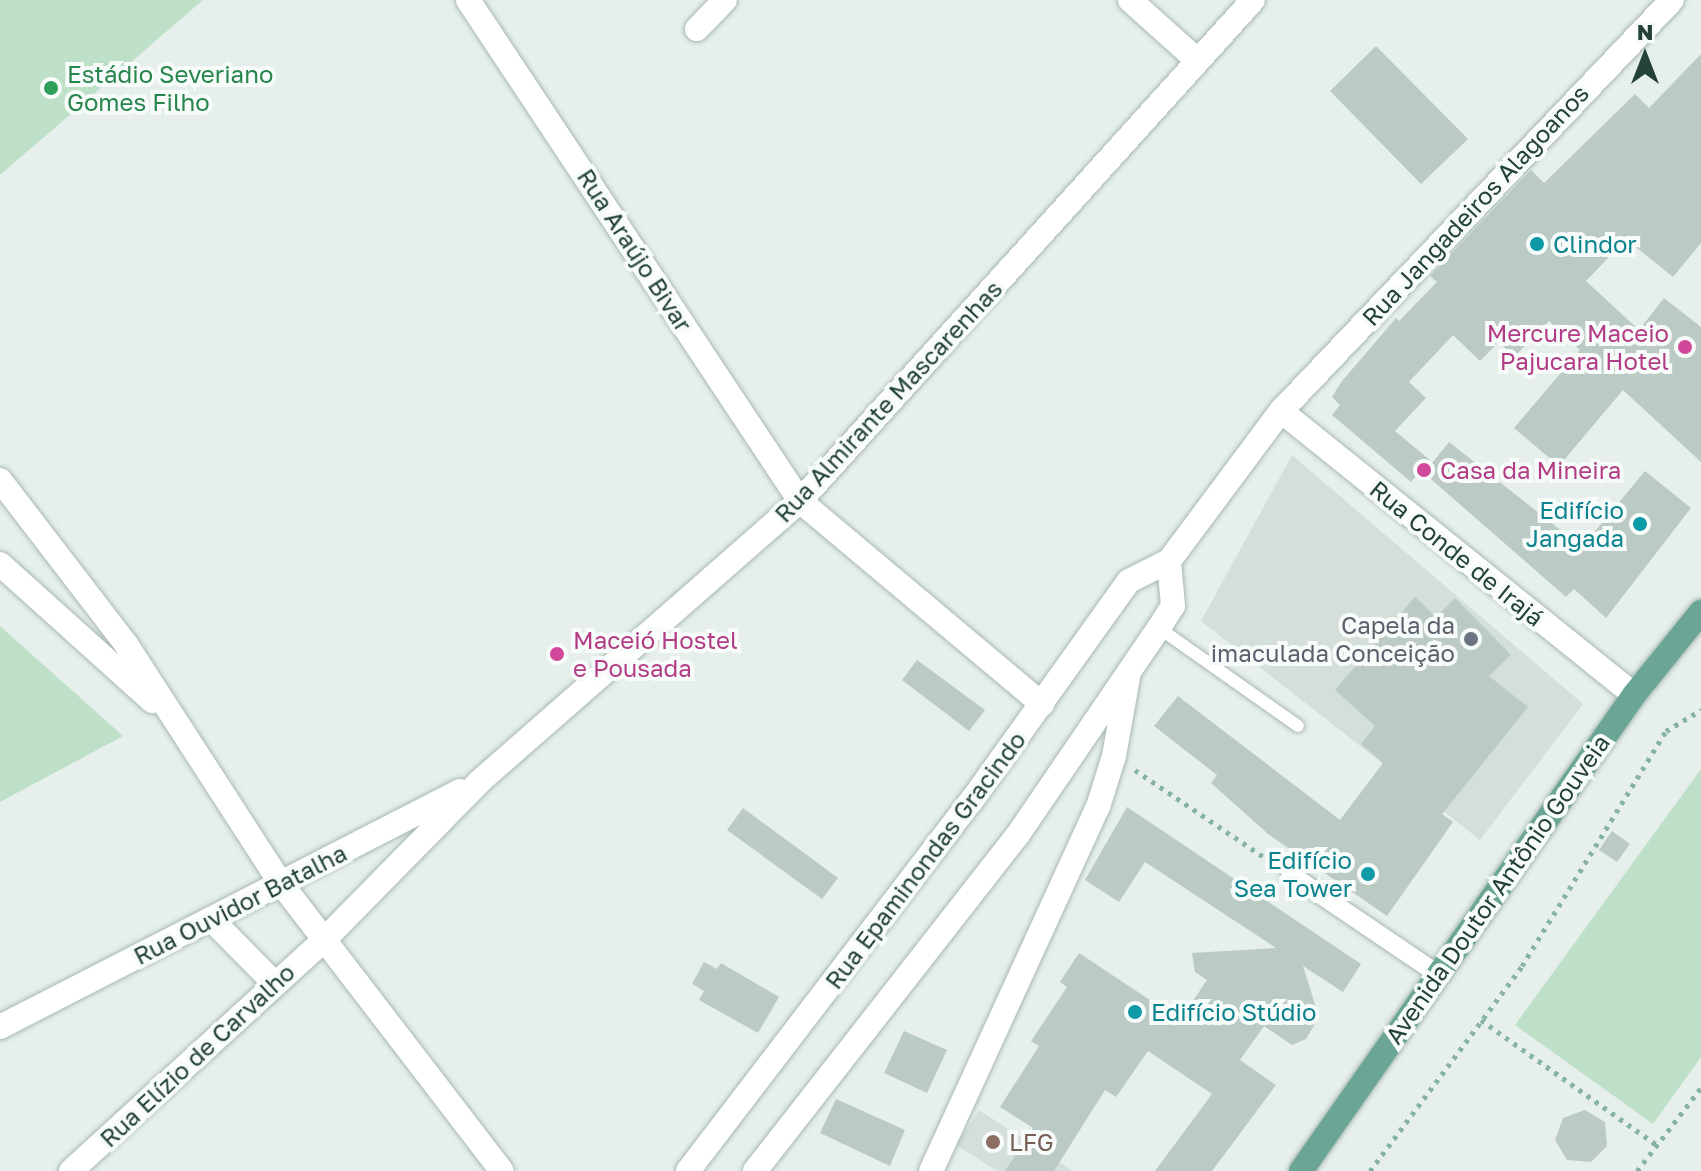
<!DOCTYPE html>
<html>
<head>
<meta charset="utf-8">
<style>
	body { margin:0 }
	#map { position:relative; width:1701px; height:1171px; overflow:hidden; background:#e6efeb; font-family:"Golos Text",sans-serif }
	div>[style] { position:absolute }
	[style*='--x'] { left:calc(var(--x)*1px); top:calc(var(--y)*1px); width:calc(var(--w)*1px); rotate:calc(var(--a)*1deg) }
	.built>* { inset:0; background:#d4dfda }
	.green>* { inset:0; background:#bfe0c8 }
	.building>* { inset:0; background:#bbcac4 }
	.path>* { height:5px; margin-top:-2.5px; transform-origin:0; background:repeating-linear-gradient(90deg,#86b3a5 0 4px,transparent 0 10px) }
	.roads { filter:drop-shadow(0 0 2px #a8b8b2) drop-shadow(0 0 2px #a8b8b2) }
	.service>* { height:12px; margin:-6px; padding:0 6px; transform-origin:6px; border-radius:6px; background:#fff }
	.pedestrian>* { height:18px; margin:-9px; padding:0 9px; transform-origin:9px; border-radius:9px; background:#fff }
	.minor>* { height:24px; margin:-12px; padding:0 12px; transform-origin:12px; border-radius:12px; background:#fff }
	.tertiary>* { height:24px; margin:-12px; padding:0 12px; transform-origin:12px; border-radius:12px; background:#fff }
	.primary>* { height:24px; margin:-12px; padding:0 12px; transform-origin:12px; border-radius:12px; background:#6aa596 }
	.dots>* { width:22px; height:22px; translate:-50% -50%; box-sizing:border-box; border:4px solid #f7fbf9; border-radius:50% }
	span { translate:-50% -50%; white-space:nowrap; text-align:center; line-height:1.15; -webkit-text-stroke:8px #f7fbf9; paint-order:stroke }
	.leisure-label { font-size:24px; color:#27864d }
	.left { translate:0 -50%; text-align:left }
	.street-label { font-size:24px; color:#24423a }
	.culture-label { font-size:24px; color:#0d838f }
	.right { translate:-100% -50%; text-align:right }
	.hotel-label { font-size:24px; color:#b23c85 }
	.worship-label { font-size:24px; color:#5b616d }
	.education-label { font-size:24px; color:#785e54 }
	.north { position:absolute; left:1605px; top:16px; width:80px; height:80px; -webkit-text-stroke:6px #f7fbf9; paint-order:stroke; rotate:0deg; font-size:22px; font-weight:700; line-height:32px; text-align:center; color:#24423a }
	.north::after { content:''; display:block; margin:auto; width:28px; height:36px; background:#24423a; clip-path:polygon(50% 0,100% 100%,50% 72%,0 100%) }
</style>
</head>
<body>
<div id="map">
	<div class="built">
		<i style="clip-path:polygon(1292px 455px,1583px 704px,1480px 840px,1201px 621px)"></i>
		<i style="clip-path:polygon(979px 1110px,1073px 1171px,997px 1171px,956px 1145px)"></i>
	</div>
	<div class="green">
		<i style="clip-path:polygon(0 0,203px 0,0 175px)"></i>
		<i style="clip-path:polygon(0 626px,123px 736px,0 802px)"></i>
		<i style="clip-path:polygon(1701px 769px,1701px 1057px,1653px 1124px,1515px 1025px)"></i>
	</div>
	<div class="building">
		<i style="clip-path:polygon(1376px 46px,1468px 139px,1421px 184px,1330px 91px)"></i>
		<i style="clip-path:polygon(1701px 54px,1701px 243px,1673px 277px,1626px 239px,1586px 281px,1639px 330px,1664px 298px,1701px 327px,1701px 462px,1623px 390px,1559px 466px,1514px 428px,1580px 350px,1549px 321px,1514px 357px,1499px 342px,1480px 361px,1453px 335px,1409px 382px,1426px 398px,1395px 431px,1430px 460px,1411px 482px,1332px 415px,1340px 405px,1332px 397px,1342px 381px,1396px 318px,1399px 321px,1437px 282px,1430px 276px,1531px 170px,1544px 183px,1635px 94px,1649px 108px)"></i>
		<i style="clip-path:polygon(1449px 442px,1582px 547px,1645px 471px,1691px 508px,1606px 618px,1574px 589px,1566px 597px,1424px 473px)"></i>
		<i style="clip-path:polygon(1415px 597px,1436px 617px,1455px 598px,1511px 655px,1489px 676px,1528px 707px,1442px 814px,1453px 822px,1387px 916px,1268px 834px,1211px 783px,1217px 775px,1154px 726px,1178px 696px,1340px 820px,1383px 763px,1361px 744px,1375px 726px,1335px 690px)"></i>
		<i style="clip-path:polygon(917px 660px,985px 710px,969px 731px,902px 680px)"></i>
		<i style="clip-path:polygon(1127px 807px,1361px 964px,1343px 992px,1303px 966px,1319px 1017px,1306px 1039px,1292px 1045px,1264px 1026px,1240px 1060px,1276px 1085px,1212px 1171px,1155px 1171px,1212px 1094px,1148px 1051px,1116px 1097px,1105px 1090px,1054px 1171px,1005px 1171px,1033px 1128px,1000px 1107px,1039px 1046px,1031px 1041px,1067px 987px,1060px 982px,1079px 953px,1180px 1020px,1207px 980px,1195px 972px,1192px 953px,1276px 948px,1145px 862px,1119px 902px,1085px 880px)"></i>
		<i style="clip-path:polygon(743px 808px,838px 878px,822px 899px,727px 830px)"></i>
		<i style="clip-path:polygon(1612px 831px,1630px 844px,1617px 862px,1599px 850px)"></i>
		<i style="clip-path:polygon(704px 962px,717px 969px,721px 963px,779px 997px,758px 1033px,699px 1000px,704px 991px,692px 984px)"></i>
		<i style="clip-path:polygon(904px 1031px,947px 1050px,927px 1093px,884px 1073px)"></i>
		<i style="clip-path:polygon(836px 1099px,905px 1130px,890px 1166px,820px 1133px)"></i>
		<i style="clip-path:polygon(1585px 1110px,1605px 1122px,1607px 1146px,1591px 1162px,1567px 1160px,1555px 1140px,1563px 1118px)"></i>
	</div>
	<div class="path">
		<i style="--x:1135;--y:770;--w:166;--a:34"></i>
		<i style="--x:1481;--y:1020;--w:216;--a:35.4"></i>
		<i style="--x:1370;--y:1171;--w:255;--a:-53.4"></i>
		<i style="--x:1522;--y:966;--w:276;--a:-58.5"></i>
		<i style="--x:1666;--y:731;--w:41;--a:-31"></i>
		<i style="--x:1637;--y:1171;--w:105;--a:-52.4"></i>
	</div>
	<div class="roads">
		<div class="service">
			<i style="--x:1159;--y:628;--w:170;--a:35.2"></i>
		</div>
		<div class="pedestrian">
			<i style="--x:1290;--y:874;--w:176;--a:34.1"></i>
		</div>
		<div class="minor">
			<i style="--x:468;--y:0;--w:601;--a:56.47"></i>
			<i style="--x:1130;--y:0;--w:91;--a:41.9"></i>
			<i style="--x:697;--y:29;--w:40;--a:-46"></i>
			<i style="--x:1281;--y:411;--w:453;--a:38.8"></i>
			<i style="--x:0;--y:480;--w:207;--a:52.5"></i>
			<i style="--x:126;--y:644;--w:283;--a:57.1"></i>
			<i style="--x:280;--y:882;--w:364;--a:52.5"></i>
			<i style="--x:0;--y:564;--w:205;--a:42"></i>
			<i style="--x:931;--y:1171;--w:400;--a:-65.4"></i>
			<i style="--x:1098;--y:807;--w:53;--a:-72.6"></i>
			<i style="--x:1114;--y:756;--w:85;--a:-79.9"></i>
		</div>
		<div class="tertiary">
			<i style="--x:800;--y:501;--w:316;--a:40"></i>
			<i style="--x:211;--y:919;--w:90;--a:45.5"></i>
			<i style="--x:0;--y:1027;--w:517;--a:-27.16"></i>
			<i style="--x:71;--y:1171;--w:341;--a:-42.4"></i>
			<i style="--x:323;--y:941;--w:224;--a:-45.5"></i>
			<i style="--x:480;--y:781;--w:425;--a:-41.2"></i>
			<i style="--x:800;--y:501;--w:675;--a:-47.88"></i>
			<i style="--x:688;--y:1171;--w:467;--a:-52.6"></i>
			<i style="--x:972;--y:800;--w:269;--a:-54.4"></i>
			<i style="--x:1129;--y:581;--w:45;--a:-26.6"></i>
			<i style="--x:1169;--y:561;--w:187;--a:-53.3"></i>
			<i style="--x:1281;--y:411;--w:567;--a:-46.43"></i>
			<i style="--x:755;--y:1171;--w:425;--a:-52"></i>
			<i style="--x:1017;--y:836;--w:252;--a:-55.7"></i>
			<i style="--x:1159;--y:628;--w:26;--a:-58"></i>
			<i style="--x:1173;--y:606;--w:45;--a:-95.1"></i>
		</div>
		<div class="primary">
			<i style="--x:1301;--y:1171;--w:581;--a:-55.02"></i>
			<i style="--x:1634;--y:695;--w:107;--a:-51.1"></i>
		</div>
	</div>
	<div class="dots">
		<i style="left:51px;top:88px;background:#2e9e5b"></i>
		<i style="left:1537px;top:244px;background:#0f9aa8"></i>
		<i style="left:1685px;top:347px;background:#d1479c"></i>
		<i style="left:1424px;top:470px;background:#d1479c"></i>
		<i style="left:1640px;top:524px;background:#0f9aa8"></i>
		<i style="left:1471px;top:639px;background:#6b7280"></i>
		<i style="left:557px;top:654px;background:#d1479c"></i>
		<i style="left:1368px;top:874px;background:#0f9aa8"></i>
		<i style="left:1135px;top:1012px;background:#0f9aa8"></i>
		<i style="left:993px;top:1142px;background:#8d6e63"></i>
	</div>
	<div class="leisure-label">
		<span class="left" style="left:67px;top:88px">Estádio Severiano<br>Gomes Filho</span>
	</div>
	<div class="street-label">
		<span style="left:1475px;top:205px;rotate:-47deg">Rua Jangadeiros Alagoanos</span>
		<span style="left:635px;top:250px;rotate:57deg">Rua Araújo Bivar</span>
		<span style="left:888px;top:401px;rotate:-47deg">Rua Almirante Mascarenhas</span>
		<span style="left:1457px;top:553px;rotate:39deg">Rua Conde de Irajá</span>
		<span style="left:925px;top:860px;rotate:-53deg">Rua Epaminondas Gracindo</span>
		<span style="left:1497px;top:889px;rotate:-55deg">Avenida Doutor Antônio Gouveia</span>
		<span style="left:240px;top:904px;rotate:-27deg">Rua Ouvidor Batalha</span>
		<span style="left:197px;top:1055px;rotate:-43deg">Rua Elízio de Carvalho</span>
	</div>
	<div class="culture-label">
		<span class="left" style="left:1553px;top:244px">Clindor</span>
		<span class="right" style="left:1624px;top:524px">Edifício<br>Jangada</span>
		<span class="right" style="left:1352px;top:874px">Edifício<br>Sea Tower</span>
		<span class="left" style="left:1151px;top:1012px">Edifício Stúdio</span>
	</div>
	<div class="hotel-label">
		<span class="right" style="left:1669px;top:347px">Mercure Maceio<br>Pajucara Hotel</span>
		<span class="left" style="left:1440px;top:470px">Casa da Mineira</span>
		<span class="left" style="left:573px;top:654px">Maceió Hostel<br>e Pousada</span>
	</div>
	<div class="worship-label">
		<span class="right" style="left:1455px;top:639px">Capela da<br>imaculada Conceição</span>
	</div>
	<div class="education-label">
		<span class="left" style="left:1009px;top:1142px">LFG</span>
	</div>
	<div class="north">N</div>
</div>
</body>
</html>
